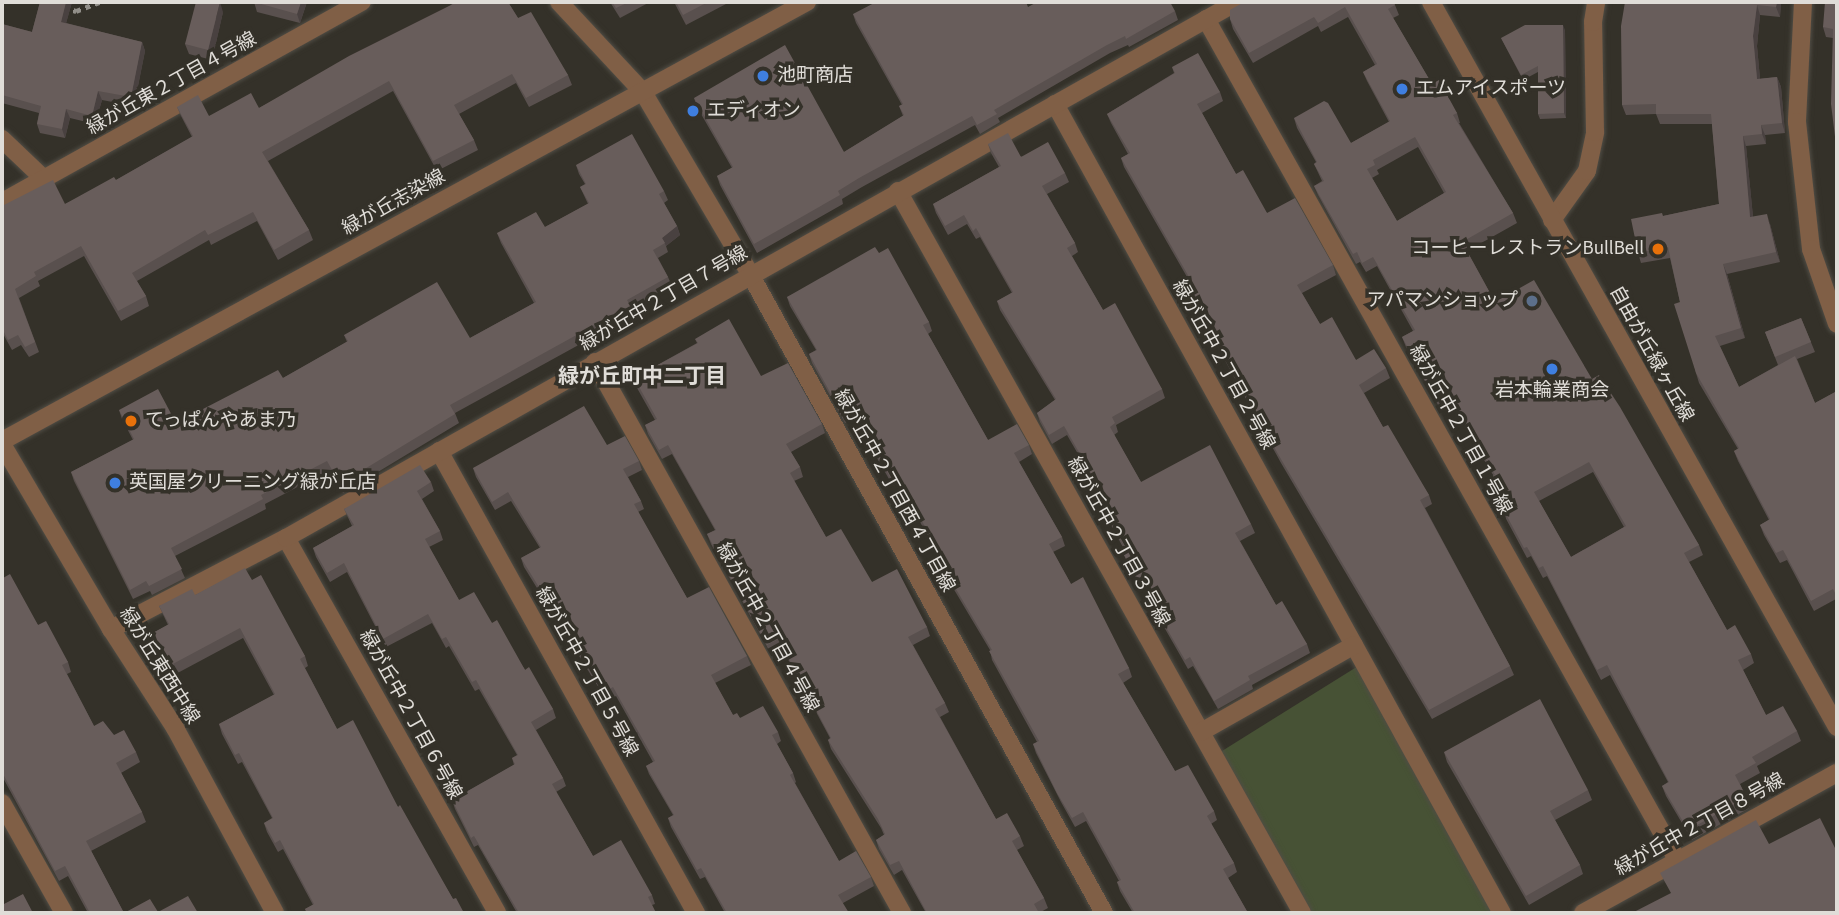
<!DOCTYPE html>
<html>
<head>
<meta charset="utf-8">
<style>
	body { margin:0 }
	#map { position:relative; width:1839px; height:915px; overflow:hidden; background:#343129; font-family:"Source Sans 3","Noto Sans JP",sans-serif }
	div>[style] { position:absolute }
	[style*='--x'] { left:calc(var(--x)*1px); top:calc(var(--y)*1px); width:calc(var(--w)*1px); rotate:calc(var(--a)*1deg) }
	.green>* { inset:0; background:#475235 }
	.path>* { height:4.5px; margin-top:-2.25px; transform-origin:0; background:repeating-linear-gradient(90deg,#928f89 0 5px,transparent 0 10px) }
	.roads { filter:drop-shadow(0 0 2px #504d45) drop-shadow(0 0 2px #504d45) }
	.minor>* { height:18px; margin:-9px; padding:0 9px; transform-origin:9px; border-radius:9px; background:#805f46 }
	.tertiary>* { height:18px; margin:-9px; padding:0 9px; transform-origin:9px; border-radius:9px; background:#805f46 }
	.wall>* { inset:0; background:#59504e }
	.shaded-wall>* { inset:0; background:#494140 }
	.building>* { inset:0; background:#685d5b }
	.dots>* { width:19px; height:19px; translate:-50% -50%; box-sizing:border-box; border:4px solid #343129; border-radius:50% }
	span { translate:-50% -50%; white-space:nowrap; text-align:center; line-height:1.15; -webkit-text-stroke:7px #343129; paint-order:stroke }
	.poi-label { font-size:19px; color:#e0ddd8 }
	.left { translate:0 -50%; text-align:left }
	.right { translate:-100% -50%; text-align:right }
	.street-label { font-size:19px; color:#e0ddd8 }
	.neighbourhood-label { font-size:21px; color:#e0ddd8; font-weight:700 }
	.frame { position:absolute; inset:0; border:4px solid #e0ddd8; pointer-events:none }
</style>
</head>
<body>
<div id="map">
	<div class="green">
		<i style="clip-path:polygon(1363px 663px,1502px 913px,1302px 913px,1214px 756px)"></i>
	</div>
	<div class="path">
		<i style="--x:64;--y:7;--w:13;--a:18"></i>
		<i style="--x:76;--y:11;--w:26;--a:-21"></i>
	</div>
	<div class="roads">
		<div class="minor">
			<i style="--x:559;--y:2;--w:123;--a:47"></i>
			<i style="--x:643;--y:92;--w:211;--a:59.5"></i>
			<i style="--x:750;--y:274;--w:731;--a:61.01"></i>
			<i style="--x:1803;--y:2;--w:120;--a:92.9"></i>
			<i style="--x:1797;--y:122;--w:128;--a:83.7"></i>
			<i style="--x:1811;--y:249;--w:79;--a:70.9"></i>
			<i style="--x:1206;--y:19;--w:965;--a:60.73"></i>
			<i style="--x:1055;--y:104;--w:924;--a:61.08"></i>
			<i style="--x:2;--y:139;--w:58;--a:43.6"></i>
			<i style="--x:898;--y:191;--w:827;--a:60.77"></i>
			<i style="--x:2;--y:202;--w:412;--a:-29.1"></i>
			<i style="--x:1552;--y:220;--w:60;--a:-54.5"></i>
			<i style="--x:1587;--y:171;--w:40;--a:-78"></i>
			<i style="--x:1595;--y:132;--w:110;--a:-91"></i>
			<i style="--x:1593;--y:22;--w:20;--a:-81"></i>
			<i style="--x:595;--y:362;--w:631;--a:60.87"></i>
			<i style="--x:439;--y:451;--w:529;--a:60.91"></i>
			<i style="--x:286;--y:538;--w:430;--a:60.6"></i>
			<i style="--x:111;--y:629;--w:197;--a:-27.5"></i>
			<i style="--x:286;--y:538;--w:1092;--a:-29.41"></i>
			<i style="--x:1201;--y:732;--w:176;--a:-29.6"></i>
			<i style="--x:2;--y:803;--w:126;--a:60.6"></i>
			<i style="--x:1583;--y:913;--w:290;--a:-28.9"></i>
		</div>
		<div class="tertiary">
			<i style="--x:1431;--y:2;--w:831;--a:60.75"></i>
			<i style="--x:2;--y:441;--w:917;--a:-28.61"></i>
			<i style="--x:2;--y:444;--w:215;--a:59.5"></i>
			<i style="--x:111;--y:629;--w:118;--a:57.1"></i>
			<i style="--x:175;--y:728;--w:210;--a:61.6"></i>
		</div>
	</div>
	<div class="wall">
		<i style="clip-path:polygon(40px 2px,72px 2px,66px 23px,142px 42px,145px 51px,134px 106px,102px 100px,95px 124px,70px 118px,65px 138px,40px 133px,37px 124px,39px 113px,2px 103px,2px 24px,32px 32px)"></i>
		<i style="clip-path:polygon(254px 2px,307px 2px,300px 23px,257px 12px)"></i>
		<i style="clip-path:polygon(450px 2px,508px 2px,518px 18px,568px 75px,572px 85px,529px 107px,516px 83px,459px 114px,474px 140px,478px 150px,437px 171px,393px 91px,268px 161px,309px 230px,313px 240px,278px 260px,257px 221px,211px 245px,209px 240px,137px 281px,146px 296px,149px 306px,121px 321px,84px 256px,38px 281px,40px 286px,19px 298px,39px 352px,29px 357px,21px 345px,12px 350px,2px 332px,2px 206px,65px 204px,116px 180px,192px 137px,181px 116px,177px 107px,209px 116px,259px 108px,452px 5px)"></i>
		<i style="clip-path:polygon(610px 2px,650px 2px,620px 18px)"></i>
		<i style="clip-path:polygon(674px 2px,725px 2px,726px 4px,686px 25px)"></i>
		<i style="clip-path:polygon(1625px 2px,1781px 2px,1780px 17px,1760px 15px,1757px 46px,1760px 79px,1777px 77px,1781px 87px,1785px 133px,1765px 135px,1766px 144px,1746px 146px,1753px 217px,1770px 224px,1780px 262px,1727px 274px,1745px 338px,1720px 346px,1739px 387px,1778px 365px,1765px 332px,1801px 318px,1815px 352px,1797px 359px,1815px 403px,1837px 391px,1837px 600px,1836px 599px,1814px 611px,1787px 560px,1780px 563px,1764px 535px,1760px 525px,1769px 520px,1738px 461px,1734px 451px,1738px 449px,1699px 383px,1696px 373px,1670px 258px,1641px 263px,1638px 253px,1663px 216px,1719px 204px,1712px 124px,1660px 124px,1656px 114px,1626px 115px,1622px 105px)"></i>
		<i style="clip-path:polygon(1837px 2px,1833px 38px,1826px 37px,1823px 27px)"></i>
		<i style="clip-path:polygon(evenodd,1395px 5px,1399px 15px,1393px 18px,1432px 84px,1457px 113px,1460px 123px,1459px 123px,1513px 213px,1517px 223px,1467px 251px,1495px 302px,1592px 379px,1699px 545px,1703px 555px,1689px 562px,1727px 630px,1751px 654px,1754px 663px,1743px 670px,1766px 715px,1797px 731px,1801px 741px,1757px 766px,1760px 773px,1740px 784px,1750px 806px,1748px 809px,1692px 840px,1666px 796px,1662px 786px,1668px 782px,1610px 675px,1601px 680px,1547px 576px,1543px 578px,1531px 556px,1527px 558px,1490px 489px,1487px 479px,1493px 475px,1448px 399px,1438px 405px,1406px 347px,1402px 337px,1413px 331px,1377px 266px,1366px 272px,1360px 262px,1356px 264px,1318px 195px,1314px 186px,1322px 181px,1314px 164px,1316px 162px,1297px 128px,1294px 118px,1351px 143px,1389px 122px,1367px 81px,1363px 72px,1375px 65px,1348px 17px,1321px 32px,1318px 26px,1253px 63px,1233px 29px,1230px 19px,1230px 10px,1395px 5px,1418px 147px,1444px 193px,1397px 221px,1372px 178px,1379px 174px,1377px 170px,1418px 147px,1395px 5px,1593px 472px,1624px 527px,1571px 557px,1539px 501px,1593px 472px)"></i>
		<i style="clip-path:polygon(1028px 7px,1175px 11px,1178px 20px,1129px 47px,1128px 45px,1110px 53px,998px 118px,1000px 122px,980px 134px,975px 125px,862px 187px,842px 199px,843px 204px,757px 253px,720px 185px,717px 176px,732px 168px,697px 107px,694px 98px,844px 152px,903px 116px,899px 106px,902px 105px,856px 23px,853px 14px)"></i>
		<i style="clip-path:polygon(223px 12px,212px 60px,189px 54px,185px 44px)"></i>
		<i style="clip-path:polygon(1565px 30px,1566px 118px,1540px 119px,1538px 114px,1538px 72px,1523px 80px,1501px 38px)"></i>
		<i style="clip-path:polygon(1172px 67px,1220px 92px,1223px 101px,1202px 113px,1236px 174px,1267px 213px,1333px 265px,1336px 275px,1302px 293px,1320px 324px,1356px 360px,1386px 368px,1390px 378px,1364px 393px,1383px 427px,1429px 495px,1432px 504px,1425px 508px,1510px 666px,1514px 675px,1432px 719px,1281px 463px,1186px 289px,1183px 280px,1187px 277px,1124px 167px,1121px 158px,1128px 154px,1111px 123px,1107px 114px,1174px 73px)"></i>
		<i style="clip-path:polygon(988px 144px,1065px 173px,1069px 182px,1047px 194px,1075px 243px,1078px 252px,1072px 256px,1103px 310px,1162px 389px,1165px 398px,1116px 425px,1118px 432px,1114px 435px,1141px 482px,1251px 524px,1255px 533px,1240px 541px,1276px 605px,1307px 644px,1310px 653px,1252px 685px,1253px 689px,1218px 709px,1193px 666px,1188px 669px,1128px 564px,1124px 555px,1126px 553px,1103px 510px,1100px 501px,1104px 499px,1067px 435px,1052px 444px,1040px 422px,1037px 413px,1055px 400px,1000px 310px,997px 301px,1012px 293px,980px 237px,976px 239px,967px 224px,948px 235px,936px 213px,933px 204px,999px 167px,991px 153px)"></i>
		<i style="clip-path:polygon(576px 165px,664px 191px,668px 200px,664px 203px,677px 226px,680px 235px,666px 246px,668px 252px,658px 258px,668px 277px,672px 286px,631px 308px,636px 320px,607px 337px,604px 331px,455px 413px,459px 423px,343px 493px,330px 470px,265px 504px,266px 509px,175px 556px,185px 578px,152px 595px,150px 591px,133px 599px,74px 481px,71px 472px,133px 440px,122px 419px,119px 410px,176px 423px,283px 378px,347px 342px,344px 335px,470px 338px,534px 303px,501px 243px,497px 233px,545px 227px,588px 204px,580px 187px,585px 184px,579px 174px)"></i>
		<i style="clip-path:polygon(879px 253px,929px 322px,932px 331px,928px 334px,988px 440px,1029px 445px,1032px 454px,1019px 462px,1062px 537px,1065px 546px,1053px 552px,1071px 584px,1129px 668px,1132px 677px,1123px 683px,1175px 771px,1214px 811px,1217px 820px,1211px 824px,1234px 863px,1237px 872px,1228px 878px,1248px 913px,1133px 913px,1120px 891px,1117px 882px,1119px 881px,1086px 821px,1075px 827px,1061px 802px,1036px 753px,1033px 744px,1037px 742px,992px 660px,990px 650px,937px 561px,928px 539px,929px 538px,898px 483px,893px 486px,854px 418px,845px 423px,812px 363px,809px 354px,816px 350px,790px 306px,787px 297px)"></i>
		<i style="clip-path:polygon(695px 339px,761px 376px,822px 424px,825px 433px,791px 452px,800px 467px,803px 477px,794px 481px,826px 537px,872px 582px,927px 627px,930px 636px,913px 645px,945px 703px,949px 712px,940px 717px,996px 819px,1020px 836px,1024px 846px,1017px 850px,1044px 898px,1048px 908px,1039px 913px,926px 913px,902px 870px,894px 875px,879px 849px,876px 840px,884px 835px,881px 828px,831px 749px,828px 740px,830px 738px,782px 648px,771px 654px,711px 544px,707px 534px,715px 530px,672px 454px,662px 459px,648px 434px,645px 425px,655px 420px,637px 388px,634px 378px,697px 343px)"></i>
		<i style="clip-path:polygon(607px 445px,639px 461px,642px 470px,628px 477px,641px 501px,644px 509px,638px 512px,658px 548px,687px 598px,747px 656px,751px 665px,715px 683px,733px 715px,778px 732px,781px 741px,777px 744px,793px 773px,796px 782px,795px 783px,839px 861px,871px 877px,874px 886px,843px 903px,725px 913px,705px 877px,700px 879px,671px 827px,668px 818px,673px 815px,649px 774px,646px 766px,653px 762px,616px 696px,607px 701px,524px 567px,521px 558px,540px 548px,511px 501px,495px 510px,476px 477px,473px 468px)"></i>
		<i style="clip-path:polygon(431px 482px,434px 491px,422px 499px,440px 531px,443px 540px,429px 547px,459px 600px,492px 623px,553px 709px,556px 718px,536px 730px,563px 778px,566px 786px,556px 792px,593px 856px,652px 895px,655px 904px,652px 905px,656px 913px,517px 913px,478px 845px,474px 847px,455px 809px,452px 800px,514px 765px,512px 758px,517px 755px,479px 689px,475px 691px,449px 646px,446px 648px,432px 623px,386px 647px,347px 572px,330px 582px,316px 557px,313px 548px,352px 526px,344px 509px)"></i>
		<i style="clip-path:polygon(2px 575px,38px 625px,68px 662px,71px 672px,67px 674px,94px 726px,114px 735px,136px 752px,140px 762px,121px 773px,142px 812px,146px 822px,91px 851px,124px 913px,158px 912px,198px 913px,88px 913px,68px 876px,59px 881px,2px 776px)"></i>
		<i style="clip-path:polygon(252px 580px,305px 656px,308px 666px,305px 668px,337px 729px,398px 807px,453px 899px,464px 913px,307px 913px,305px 909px,313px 905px,283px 849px,278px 852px,267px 832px,264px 823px,272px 818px,242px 762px,238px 764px,222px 734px,219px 724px,274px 695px,243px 638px,172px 676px,154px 643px,151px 634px,168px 625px,159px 606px,195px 595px)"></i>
		<i style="clip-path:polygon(1444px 752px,1588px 790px,1592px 800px,1555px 820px,1580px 865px,1583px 874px,1529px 905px,1447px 762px)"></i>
	</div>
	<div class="shaded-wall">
		<i style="clip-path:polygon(66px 2px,72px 2px,64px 31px,61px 22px)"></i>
		<i style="clip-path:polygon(220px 2px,223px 12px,212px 60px,208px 50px)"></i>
		<i style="clip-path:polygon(301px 2px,307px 2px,300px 23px,297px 14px)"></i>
		<i style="clip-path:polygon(1777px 2px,1781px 2px,1780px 17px,1776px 7px)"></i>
		<i style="clip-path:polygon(1757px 5px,1760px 15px,1757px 46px,1761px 89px,1757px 79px,1753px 36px)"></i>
		<i style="clip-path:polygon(1563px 25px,1565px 30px,1566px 118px,1564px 113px)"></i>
		<i style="clip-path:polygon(142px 42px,145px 51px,134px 106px,131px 97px)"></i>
		<i style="clip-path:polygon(1777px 77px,1781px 87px,1785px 133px,1782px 123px)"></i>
		<i style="clip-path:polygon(98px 91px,102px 100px,95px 124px,92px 116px)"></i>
		<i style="clip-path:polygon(66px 109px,70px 118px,65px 138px,62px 129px)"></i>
		<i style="clip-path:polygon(1761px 125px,1765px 135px,1766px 144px,1762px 134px)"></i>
		<i style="clip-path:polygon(1743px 136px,1746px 146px,1754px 227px,1750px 217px)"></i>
		<i style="clip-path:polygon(1767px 214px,1770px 224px,1780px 262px,1776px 252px)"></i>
		<i style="clip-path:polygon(677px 226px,680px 235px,666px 246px,662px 238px)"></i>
		<i style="clip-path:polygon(1723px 264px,1727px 274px,1745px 338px,1741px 328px)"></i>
		<i style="clip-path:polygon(1746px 796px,1750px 806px,1748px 809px,1744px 799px)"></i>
	</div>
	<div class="building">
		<i style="clip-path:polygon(40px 2px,66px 2px,61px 22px,142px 42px,131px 97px,98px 91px,92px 116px,66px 109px,62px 129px,37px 124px,41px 106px,2px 95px,2px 24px,32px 32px)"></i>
		<i style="clip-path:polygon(196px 2px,220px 2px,208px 50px,185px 44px)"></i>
		<i style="clip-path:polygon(254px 2px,301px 2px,297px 14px)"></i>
		<i style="clip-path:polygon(452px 2px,508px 2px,518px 18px,531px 12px,568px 75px,526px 98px,512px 74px,454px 105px,474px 140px,433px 161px,389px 81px,262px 152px,309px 230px,274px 250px,253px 212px,208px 235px,205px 230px,132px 273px,146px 296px,118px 311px,81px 246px,34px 272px,36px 276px,15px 289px,35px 342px,25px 347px,18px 335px,8px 340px,2px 328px,2px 206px,53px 180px,65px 204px,114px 177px,116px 180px,193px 136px,177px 107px,198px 95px,209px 116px,251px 93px,259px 108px,349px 56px,453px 4px)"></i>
		<i style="clip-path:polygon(612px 2px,629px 2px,616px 8px)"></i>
		<i style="clip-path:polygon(676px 2px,708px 2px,683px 15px)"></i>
		<i style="clip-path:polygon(876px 2px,1026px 2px,1028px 7px,1037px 2px,1170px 2px,1175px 11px,1126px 39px,1125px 36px,1107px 45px,994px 110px,997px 114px,977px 125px,972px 116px,859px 178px,838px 191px,840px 195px,754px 244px,717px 176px,733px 167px,694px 98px,785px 45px,844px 152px,904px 115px,899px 106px,903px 104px,853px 14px)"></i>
		<i style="clip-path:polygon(evenodd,1244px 2px,1394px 2px,1395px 5px,1388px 9px,1432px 84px,1439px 80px,1457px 113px,1453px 115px,1513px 213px,1462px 242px,1495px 302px,1534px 280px,1592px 379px,1599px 375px,1620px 407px,1699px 545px,1684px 553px,1727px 630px,1735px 625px,1751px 654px,1738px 660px,1766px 715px,1783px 706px,1797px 731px,1752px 757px,1756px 763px,1735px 775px,1746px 796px,1744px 799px,1688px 830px,1662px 786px,1669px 782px,1607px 665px,1597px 670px,1543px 566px,1539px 568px,1527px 547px,1524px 548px,1487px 479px,1495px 475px,1445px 390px,1434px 396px,1402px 337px,1415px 330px,1373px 257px,1362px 263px,1357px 252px,1353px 254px,1314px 186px,1324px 181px,1314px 164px,1317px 162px,1294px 118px,1324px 101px,1328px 103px,1351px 143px,1390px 121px,1363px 72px,1377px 64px,1345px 7px,1318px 23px,1314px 17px,1249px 53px,1230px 19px,1230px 10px,1244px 2px,1415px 137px,1446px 192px,1397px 221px,1367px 169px,1375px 165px,1373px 160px,1415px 137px,1244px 2px,1589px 462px,1626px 526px,1571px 557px,1534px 492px,1589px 462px)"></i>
		<i style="clip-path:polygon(1625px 2px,1777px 2px,1776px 7px,1757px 5px,1753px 36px,1757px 79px,1777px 77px,1782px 123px,1761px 125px,1762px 134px,1743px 136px,1750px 217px,1767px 214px,1776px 252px,1723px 264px,1741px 328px,1715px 336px,1739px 387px,1795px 356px,1815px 403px,1837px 391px,1837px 597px,1833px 589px,1811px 601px,1783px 550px,1776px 553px,1760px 525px,1770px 519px,1734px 451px,1739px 448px,1696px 373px,1674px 304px,1680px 302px,1668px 247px,1638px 253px,1631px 219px,1662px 213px,1663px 216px,1719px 204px,1711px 114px,1656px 114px,1656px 104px,1622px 105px,1621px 26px)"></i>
		<i style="clip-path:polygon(1825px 2px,1837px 2px,1837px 153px,1831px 104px,1833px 29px,1823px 27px)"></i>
		<i style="clip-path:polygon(1525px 25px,1563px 25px,1564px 113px,1538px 114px,1538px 66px,1521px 75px,1501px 38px)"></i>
		<i style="clip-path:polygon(1198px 53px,1220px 92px,1197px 104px,1236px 174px,1243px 170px,1267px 213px,1295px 198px,1333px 265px,1297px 285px,1320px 324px,1332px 317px,1356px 360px,1374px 349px,1386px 368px,1359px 385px,1383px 427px,1388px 425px,1429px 495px,1420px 500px,1510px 666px,1429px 710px,1278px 454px,1183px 280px,1189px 277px,1121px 158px,1130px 153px,1107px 114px,1175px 73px,1172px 67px)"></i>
		<i style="clip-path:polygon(1008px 133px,1021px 157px,1048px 142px,1065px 173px,1042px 186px,1075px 243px,1067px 248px,1103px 310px,1115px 303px,1162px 389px,1112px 417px,1115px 423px,1110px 427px,1141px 482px,1210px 445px,1251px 524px,1235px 533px,1276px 605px,1282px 601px,1307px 644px,1248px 676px,1250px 680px,1214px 701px,1190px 657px,1185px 660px,1124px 555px,1128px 553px,1100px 501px,1105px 498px,1064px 426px,1049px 435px,1037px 413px,1056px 399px,997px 301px,1013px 292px,976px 228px,973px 231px,964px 215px,945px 226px,933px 204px,1001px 166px,988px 144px)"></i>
		<i style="clip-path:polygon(632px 134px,664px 191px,659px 194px,677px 226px,662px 238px,665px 243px,653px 250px,668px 277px,627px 300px,633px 311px,603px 328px,600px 322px,450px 405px,455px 414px,340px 484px,327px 461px,261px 495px,263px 499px,171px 548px,182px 569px,149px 586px,146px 581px,130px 590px,71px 472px,134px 439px,119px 410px,158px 389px,176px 423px,278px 370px,283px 378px,348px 341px,344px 335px,437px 282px,470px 338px,536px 302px,497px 233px,536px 212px,545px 227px,589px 203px,580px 187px,586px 184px,576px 165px)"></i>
		<i style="clip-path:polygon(875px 247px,879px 253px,888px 248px,929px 322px,923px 325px,988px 440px,1017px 424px,1029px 445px,1014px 453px,1062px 537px,1049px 544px,1071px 584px,1083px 577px,1129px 668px,1118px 674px,1175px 771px,1188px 765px,1214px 811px,1207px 816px,1234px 863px,1223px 869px,1248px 913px,1135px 913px,1117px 882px,1121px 880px,1083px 812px,1072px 818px,1057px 793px,1033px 744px,1039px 741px,989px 651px,992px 650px,934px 552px,928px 539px,931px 537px,895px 474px,890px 477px,851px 409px,842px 414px,809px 354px,817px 350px,787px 297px)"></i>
		<i style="clip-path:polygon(1801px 318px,1811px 342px,1775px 357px,1765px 332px)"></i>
		<i style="clip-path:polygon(729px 319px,761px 376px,788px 363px,822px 424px,786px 444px,800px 467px,790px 473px,826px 537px,841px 529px,872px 582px,897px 569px,927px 627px,908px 637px,945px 703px,935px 709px,996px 819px,1007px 813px,1020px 836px,1012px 841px,1044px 898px,1034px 904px,1039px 913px,927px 913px,899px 861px,890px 865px,876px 840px,885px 834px,878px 819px,828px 740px,831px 738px,778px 639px,767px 645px,729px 575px,707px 534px,716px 530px,668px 445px,659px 450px,645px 425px,657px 419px,634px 378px,698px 343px,695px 339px)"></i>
		<i style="clip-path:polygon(584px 406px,607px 445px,625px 436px,639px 461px,623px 469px,641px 501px,634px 504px,687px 598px,709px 587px,747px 656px,711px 675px,733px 715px,737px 713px,740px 718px,763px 706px,778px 732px,772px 735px,793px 773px,790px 775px,839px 861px,856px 851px,871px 877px,838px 895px,849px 913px,726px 913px,727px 913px,701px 868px,697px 870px,668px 818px,674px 815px,646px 766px,655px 761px,613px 687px,604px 693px,521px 558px,541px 547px,508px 492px,492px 502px,473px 468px)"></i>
		<i style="clip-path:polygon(420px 465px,431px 482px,417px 491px,440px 531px,425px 539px,459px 600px,474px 592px,492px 623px,497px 620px,525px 670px,529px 667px,553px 709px,531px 722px,563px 778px,552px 784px,593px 856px,621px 840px,652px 895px,648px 897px,656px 913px,519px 913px,474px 836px,471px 838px,452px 800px,515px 764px,512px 758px,518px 755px,476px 680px,472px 682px,446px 637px,442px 639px,428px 614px,383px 639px,344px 563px,327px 573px,313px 548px,354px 525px,344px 509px)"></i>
		<i style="clip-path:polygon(245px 568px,252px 580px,261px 575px,305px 656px,300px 659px,337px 729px,353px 720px,398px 807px,400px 805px,453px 899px,456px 898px,464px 913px,307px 913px,305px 909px,314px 904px,280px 840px,275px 843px,264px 823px,273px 818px,239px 753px,235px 755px,219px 724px,275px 694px,240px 628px,169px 666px,151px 634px,169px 624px,159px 606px,192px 589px,195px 595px)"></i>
		<i style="clip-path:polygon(10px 574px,38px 625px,46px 621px,68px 662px,62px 665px,94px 726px,103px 721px,114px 735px,124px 730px,136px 752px,116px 763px,142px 812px,86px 841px,124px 913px,150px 899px,158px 912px,188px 896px,198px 913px,90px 913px,65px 866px,55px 871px,2px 772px,2px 575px,3px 578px)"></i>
		<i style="clip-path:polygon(1540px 699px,1588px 790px,1550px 811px,1580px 865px,1526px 896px,1444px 752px)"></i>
		<i style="clip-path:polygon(1820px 818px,1837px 852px,1837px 913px,1632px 913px,1671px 893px,1660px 873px,1756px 820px,1769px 844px)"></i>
		<i style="clip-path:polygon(23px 894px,33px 913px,2px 913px,2px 899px,4px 904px)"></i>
	</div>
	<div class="dots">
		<i style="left:763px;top:76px;background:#3f7fe0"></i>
		<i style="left:1402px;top:89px;background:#3f7fe0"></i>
		<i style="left:693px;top:111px;background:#3f7fe0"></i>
		<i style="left:1658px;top:249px;background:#e8710a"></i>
		<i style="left:1532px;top:301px;background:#5c6f8a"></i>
		<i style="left:1552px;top:369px;background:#3f7fe0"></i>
		<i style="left:131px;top:421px;background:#e8710a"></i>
		<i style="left:115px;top:483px;background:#3f7fe0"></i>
	</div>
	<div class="poi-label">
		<span class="left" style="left:777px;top:76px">池町商店</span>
		<span class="left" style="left:1416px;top:89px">エムアイスポーツ</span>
		<span class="left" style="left:707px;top:111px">エディオン</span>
		<span class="right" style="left:1644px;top:249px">コーヒーレストランBullBell</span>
		<span class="right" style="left:1518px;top:301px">アパマンショップ</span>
		<span style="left:1552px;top:391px">岩本輪業商会</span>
		<span class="left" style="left:145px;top:421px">てっぱんやあま乃</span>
		<span class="left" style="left:129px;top:483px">英国屋クリーニング緑が丘店</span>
	</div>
	<div class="street-label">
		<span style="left:172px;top:84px;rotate:-29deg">緑が丘東２丁目４号線</span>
		<span style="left:394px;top:203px;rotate:-29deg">緑が丘志染線</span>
		<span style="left:664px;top:299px;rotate:-30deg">緑が丘中２丁目７号線</span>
		<span style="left:1651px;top:354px;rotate:61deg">自由が丘緑ヶ丘線</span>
		<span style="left:1223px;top:365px;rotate:61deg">緑が丘中２丁目２号線</span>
		<span style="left:1460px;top:430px;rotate:61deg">緑が丘中２丁目１号線</span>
		<span style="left:894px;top:491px;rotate:61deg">緑が丘中２丁目西４丁目線</span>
		<span style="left:1118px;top:542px;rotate:61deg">緑が丘中２丁目３号線</span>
		<span style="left:767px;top:628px;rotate:61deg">緑が丘中２丁目４号線</span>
		<span style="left:159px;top:666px;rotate:58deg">緑が丘東西中線</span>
		<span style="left:586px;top:672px;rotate:61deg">緑が丘中２丁目５号線</span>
		<span style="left:410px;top:715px;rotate:61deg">緑が丘中２丁目６号線</span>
		<span style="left:1700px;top:825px;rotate:-29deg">緑が丘中２丁目８号線</span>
	</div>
	<div class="neighbourhood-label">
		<span style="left:642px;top:376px">緑が丘町中二丁目</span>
	</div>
	<div class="frame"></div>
</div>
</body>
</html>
